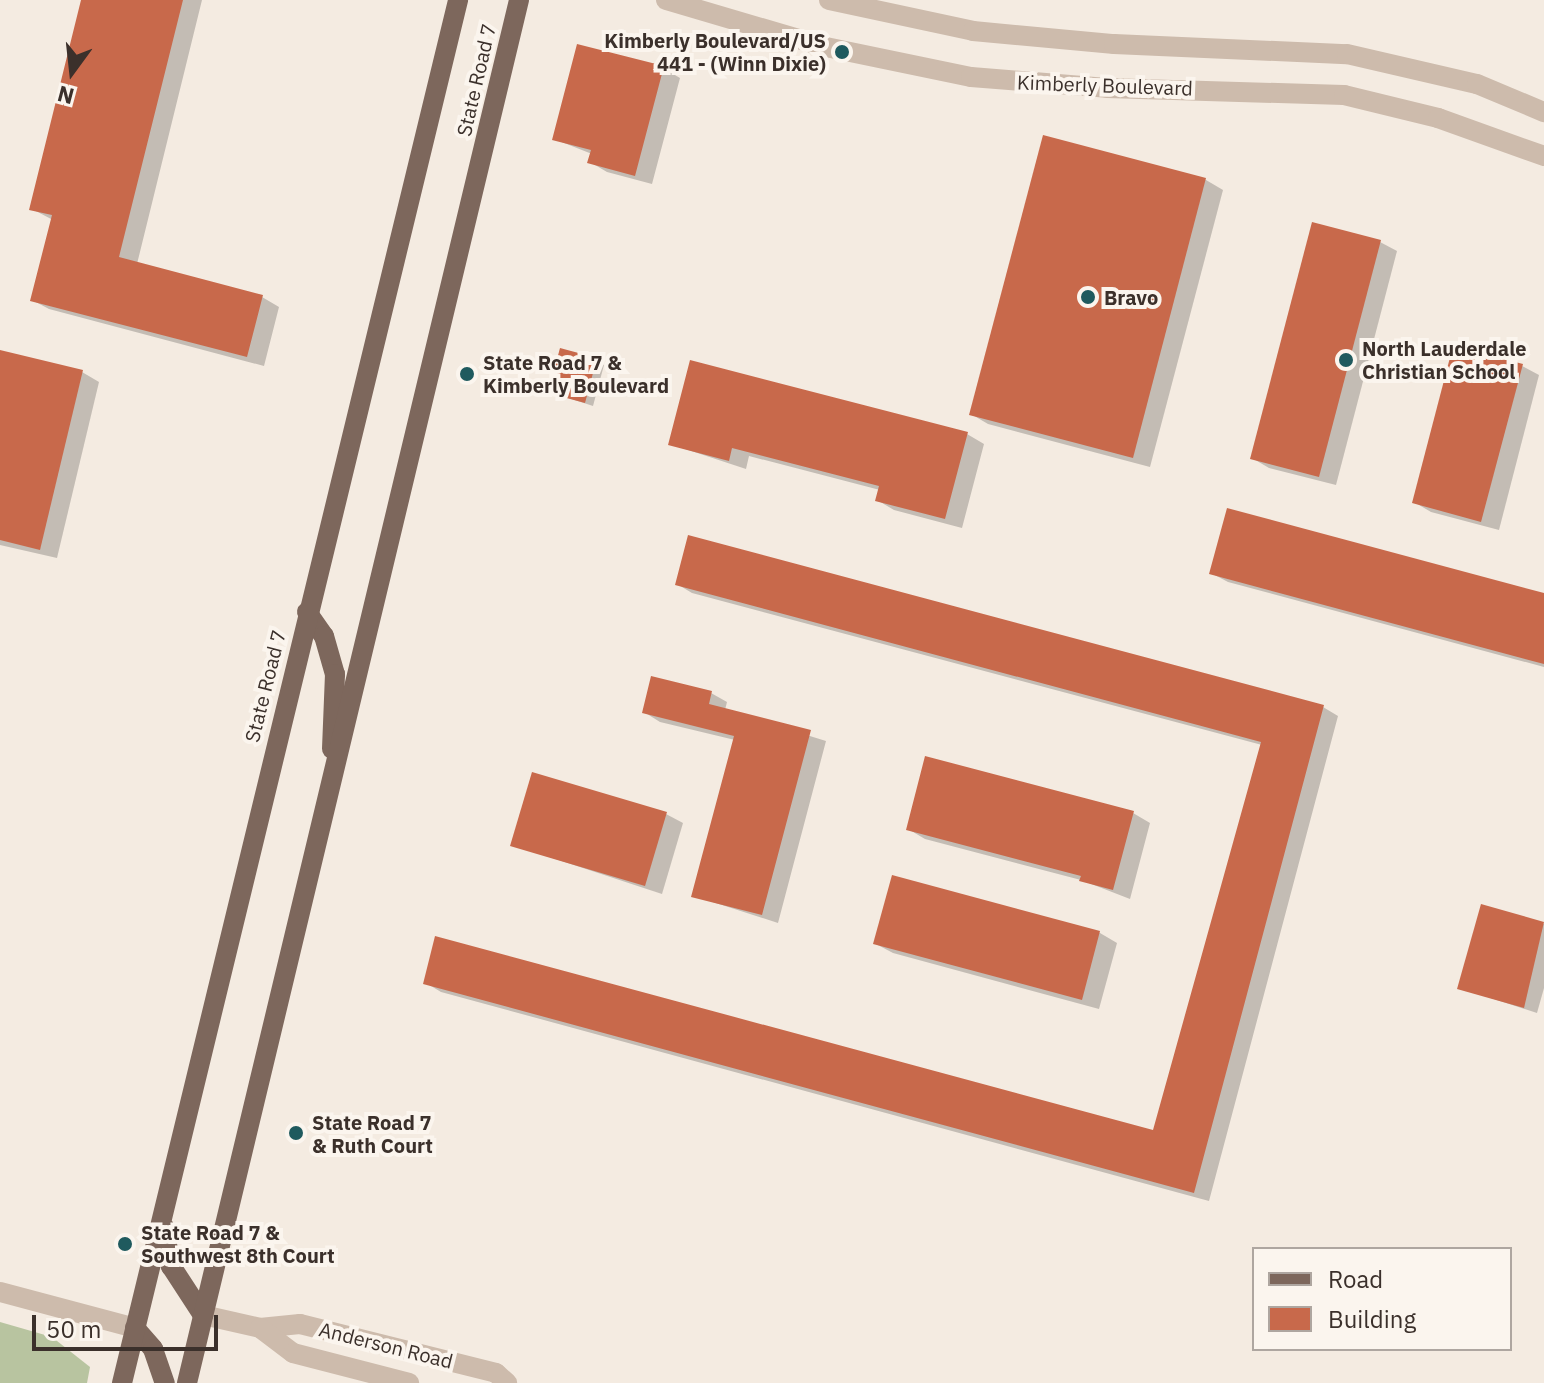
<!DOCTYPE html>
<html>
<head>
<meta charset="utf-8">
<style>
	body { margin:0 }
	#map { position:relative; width:1544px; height:1383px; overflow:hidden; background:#f4ebe1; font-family:"IBM Plex Sans",sans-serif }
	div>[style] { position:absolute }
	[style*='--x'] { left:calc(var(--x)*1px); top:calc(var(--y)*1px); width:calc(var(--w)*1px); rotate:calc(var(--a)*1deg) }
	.green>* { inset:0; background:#b8c4a0 }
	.shadow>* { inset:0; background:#0003 }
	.building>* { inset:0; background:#c8694b }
	.minor>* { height:20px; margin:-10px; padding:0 10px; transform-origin:10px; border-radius:10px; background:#cdbbac }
	.tertiary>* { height:20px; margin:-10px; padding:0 10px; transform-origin:10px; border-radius:10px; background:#cdbbac }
	.primary>* { height:20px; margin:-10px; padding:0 10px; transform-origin:10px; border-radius:10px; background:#7d675c }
	.dots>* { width:22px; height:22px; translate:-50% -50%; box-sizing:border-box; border:4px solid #fbf5ee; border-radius:50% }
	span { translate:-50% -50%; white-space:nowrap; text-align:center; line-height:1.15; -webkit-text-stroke:8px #fbf5ee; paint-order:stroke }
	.poi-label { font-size:20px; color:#3b302b; font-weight:700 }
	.right { translate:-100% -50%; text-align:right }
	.left { translate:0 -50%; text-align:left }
	.street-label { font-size:20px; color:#3b302b }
	.legend { position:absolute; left:1252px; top:1247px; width:260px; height:104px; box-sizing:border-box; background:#fbf5ee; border:2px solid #aea6a0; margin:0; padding:10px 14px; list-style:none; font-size:24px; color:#3b302b }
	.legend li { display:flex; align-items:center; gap:16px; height:40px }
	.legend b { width:40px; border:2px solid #aea6a0 }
	.north { position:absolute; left:32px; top:32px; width:80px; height:80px; -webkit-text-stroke:6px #fbf5ee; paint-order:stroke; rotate:195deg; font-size:22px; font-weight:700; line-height:32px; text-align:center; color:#3b302b }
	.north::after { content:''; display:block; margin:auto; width:28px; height:36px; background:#3b302b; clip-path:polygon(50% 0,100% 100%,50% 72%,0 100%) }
	.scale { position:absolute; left:32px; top:1315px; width:186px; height:36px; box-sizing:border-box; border:4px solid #3b302b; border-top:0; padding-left:10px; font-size:24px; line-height:28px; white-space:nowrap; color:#3b302b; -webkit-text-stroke:6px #fbf5ee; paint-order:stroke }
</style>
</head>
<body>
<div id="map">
	<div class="green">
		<i style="clip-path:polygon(0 1322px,52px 1337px,90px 1367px,87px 1383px,0 1383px)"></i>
	</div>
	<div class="shadow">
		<i style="clip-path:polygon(83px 0,202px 0,137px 264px,262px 297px,279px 307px,264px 366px,49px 309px,32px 300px,53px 220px,32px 209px)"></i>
		<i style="clip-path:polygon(663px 68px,680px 78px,652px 184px,607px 172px,590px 162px,592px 154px,554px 139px)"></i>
		<i style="clip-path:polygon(1044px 138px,1206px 180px,1223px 190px,1150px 467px,988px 424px,971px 414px)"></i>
		<i style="clip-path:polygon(1380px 242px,1397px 251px,1336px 485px,1269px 468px,1252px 458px)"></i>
		<i style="clip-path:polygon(596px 360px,604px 365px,593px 406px,550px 392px)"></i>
		<i style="clip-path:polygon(0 366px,82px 372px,99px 382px,57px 558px,0 545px)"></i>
		<i style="clip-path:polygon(1522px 366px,1539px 375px,1499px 530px,1431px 512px,1414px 502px)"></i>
		<i style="clip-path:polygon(967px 434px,984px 444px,962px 528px,894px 510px,877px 500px,880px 490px,749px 456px,746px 469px,670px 444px)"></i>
		<i style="clip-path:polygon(1211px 573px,1544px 595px,1544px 667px,1228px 582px)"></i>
		<i style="clip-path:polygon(677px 584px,1323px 707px,1338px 716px,1209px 1201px,441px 992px,426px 983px,1155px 1132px,1262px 745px,692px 593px)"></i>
		<i style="clip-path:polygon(711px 693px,727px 702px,725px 710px,826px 741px,778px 923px,694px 896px,735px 740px,660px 722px,644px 712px)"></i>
		<i style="clip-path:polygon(1133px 813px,1150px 823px,1130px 899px,1081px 880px,925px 839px,908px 829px)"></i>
		<i style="clip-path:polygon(666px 814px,683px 823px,662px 894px,513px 845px)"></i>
		<i style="clip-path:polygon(893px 877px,1100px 933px,1117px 943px,1099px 1009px,893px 953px,876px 944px)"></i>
		<i style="clip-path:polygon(1483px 906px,1544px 924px,1544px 988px,1537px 1013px,1460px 988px)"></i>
	</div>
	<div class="building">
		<i style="clip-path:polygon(81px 0,183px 0,119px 257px,263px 295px,247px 357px,30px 301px,52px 215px,29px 210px)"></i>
		<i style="clip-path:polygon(577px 44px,664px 66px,635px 176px,587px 163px,591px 150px,552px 140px)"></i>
		<i style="clip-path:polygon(1043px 135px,1206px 178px,1133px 458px,969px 415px)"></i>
		<i style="clip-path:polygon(1312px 222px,1381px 240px,1319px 477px,1250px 459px)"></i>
		<i style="clip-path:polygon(1453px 346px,1523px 364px,1481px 522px,1412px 503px)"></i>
		<i style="clip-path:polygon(560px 348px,597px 358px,585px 403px,548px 393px)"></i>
		<i style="clip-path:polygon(0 350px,83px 370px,40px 550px,0 540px)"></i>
		<i style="clip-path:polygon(690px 360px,968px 432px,945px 519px,875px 501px,879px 486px,732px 448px,729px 461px,668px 445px)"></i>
		<i style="clip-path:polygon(1227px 508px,1544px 593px,1544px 664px,1209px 574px)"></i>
		<i style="clip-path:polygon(688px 535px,1324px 705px,1194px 1193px,423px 984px,435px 936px,1153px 1130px,1261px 742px,675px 585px)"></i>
		<i style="clip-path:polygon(651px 676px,712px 691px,709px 704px,811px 730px,762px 915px,691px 897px,734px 736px,642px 713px)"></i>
		<i style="clip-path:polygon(925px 756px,1134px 811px,1113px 890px,1079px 881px,1081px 876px,906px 830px)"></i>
		<i style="clip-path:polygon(532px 772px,667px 812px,645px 886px,510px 846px)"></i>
		<i style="clip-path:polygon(892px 875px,1100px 931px,1082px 1000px,873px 944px)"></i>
		<i style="clip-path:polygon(1481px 904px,1544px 922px,1524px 1008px,1457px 989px)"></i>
	</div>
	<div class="minor">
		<i style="--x:0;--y:1292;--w:140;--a:14.9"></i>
		<i style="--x:203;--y:1315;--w:58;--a:12.8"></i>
		<i style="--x:260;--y:1328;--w:40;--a:-5.7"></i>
		<i style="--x:300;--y:1324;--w:202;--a:14"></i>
		<i style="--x:496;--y:1373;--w:15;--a:42"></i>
		<i style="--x:260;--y:1328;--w:41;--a:37.1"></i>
		<i style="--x:293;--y:1353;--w:120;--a:14.5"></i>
	</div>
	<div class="tertiary">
		<i style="--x:666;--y:0;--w:167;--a:16.4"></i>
		<i style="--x:826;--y:47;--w:148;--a:11.7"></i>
		<i style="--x:971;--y:77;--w:136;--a:4.6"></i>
		<i style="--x:1107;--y:88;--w:237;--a:1.7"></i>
		<i style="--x:1344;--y:95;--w:97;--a:13.7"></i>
		<i style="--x:1438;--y:118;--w:113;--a:19.7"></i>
		<i style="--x:829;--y:0;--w:147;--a:12.1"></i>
		<i style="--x:973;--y:31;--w:142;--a:5.3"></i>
		<i style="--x:1114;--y:44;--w:233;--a:2.5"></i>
		<i style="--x:1347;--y:54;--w:133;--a:13"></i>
		<i style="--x:1477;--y:84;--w:73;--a:22.7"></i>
	</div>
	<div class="primary">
		<i style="--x:307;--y:612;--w:29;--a:55"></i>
		<i style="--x:324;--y:636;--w:40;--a:74"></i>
		<i style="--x:335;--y:674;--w:75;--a:92.3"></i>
		<i style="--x:164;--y:1227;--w:40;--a:80"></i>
		<i style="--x:171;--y:1266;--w:59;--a:56.9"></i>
		<i style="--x:135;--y:1328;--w:28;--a:49"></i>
		<i style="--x:153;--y:1349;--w:36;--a:71"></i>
		<i style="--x:122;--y:1383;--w:1423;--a:-76.34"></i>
		<i style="--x:187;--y:1383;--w:1422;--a:-76.5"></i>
	</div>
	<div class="dots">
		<i style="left:842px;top:52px;background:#1f5a5e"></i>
		<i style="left:1088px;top:297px;background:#1f5a5e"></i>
		<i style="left:1346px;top:360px;background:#1f5a5e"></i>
		<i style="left:467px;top:374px;background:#1f5a5e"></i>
		<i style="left:296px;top:1133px;background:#1f5a5e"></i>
		<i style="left:125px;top:1244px;background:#1f5a5e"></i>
	</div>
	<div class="poi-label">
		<span class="right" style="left:826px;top:52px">Kimberly Boulevard/US<br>441 - (Winn Dixie)</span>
		<span class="left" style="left:1104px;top:297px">Bravo</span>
		<span class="left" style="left:1362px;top:360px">North Lauderdale<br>Christian School</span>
		<span class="left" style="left:483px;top:374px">State Road 7 &amp;<br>Kimberly Boulevard</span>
		<span class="left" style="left:312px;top:1134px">State Road 7<br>&amp; Ruth Court</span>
		<span class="left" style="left:141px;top:1244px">State Road 7 &amp;<br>Southwest 8th Court</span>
	</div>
	<div class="street-label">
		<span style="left:476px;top:80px;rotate:-77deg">State Road 7</span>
		<span style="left:1105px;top:85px;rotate:2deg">Kimberly Boulevard</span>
		<span style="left:265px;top:686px;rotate:-76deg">State Road 7</span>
		<span style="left:386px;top:1345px;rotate:14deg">Anderson Road</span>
	</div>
	<ul class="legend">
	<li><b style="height:10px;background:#7d675c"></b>Road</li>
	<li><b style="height:22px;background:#c8694b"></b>Building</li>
	</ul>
	<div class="north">N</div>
	<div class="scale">50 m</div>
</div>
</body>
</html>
